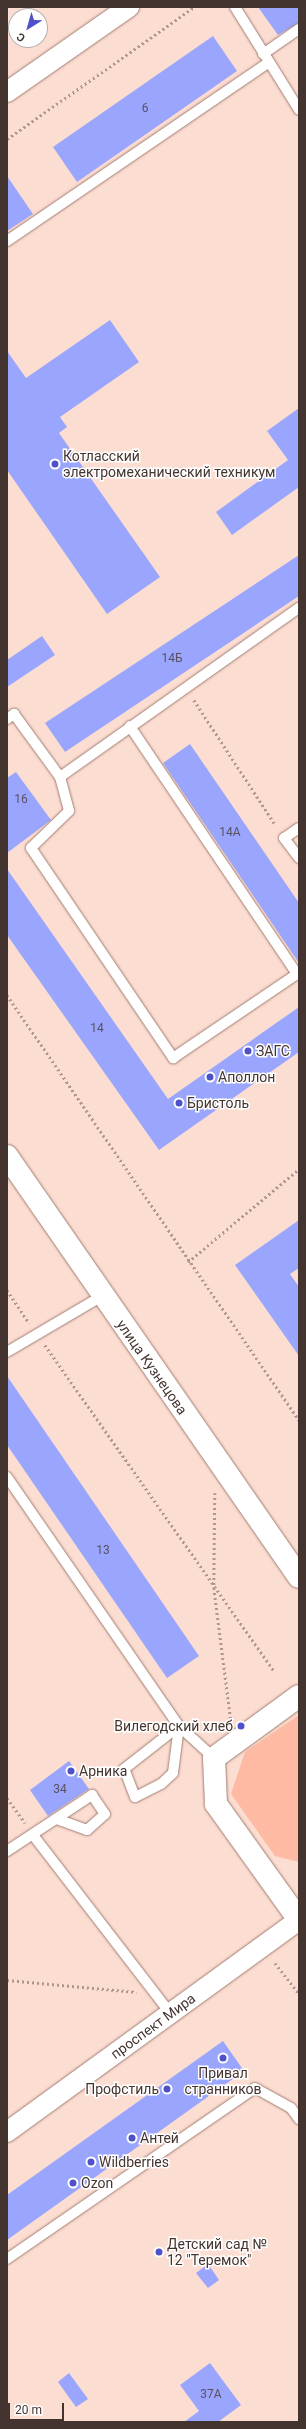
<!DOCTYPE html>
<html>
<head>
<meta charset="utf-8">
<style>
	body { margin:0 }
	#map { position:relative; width:306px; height:2429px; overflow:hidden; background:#fcddd1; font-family:Roboto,sans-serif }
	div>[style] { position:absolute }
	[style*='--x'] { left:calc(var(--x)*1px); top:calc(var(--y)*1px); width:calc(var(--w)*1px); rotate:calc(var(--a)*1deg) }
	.green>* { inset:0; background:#febaa2 }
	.building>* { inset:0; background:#9aa6fd }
	.path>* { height:2.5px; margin-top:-1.25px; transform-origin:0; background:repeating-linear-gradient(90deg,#b0978e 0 2px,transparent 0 5px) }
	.roads { filter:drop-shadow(0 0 1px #a17d71) drop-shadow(0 0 1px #a17d71) }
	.lane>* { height:10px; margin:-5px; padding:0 5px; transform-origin:5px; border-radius:5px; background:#fff }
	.street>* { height:20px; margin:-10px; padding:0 10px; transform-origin:10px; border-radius:10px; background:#fff }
	.secondary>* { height:22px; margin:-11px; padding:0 11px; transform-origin:11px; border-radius:11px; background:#fff }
	.dots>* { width:11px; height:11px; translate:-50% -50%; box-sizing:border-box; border:2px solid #fff; border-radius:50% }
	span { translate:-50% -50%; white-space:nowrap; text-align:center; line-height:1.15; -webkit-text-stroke:3px #fff; paint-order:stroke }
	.number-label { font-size:12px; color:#5a5062 }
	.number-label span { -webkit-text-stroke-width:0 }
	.poi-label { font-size:14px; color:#44342f }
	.left { translate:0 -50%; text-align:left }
	.right { translate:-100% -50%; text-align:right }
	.street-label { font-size:14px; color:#44342f }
	.frame { position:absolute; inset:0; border:8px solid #44342f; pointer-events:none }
	.north { position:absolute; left:8px; top:8px; width:40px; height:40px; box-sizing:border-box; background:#fff; border:1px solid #b4aeac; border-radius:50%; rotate:217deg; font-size:11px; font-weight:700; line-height:16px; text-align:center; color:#44342f }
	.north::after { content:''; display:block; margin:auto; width:14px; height:18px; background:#4e51c7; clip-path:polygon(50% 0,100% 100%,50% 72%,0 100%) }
	.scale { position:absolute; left:8px; top:2403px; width:56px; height:18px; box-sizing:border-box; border:2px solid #44342f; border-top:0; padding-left:5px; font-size:12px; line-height:14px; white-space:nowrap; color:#44342f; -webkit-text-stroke:3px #fff; paint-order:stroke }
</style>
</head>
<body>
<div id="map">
	<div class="green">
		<i style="clip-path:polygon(299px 1715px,299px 1862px,275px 1856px,231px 1794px,245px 1752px)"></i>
	</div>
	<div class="building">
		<i style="clip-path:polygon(258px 7px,299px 7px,299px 23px,278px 35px)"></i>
		<i style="clip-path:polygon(213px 36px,237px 71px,77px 182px,53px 147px)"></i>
		<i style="clip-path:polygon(7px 176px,33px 214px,7px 231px)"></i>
		<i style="clip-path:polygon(110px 320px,139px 362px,60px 417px,67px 427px,59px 433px,160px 577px,107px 614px,7px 470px,7px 351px,26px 378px)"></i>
		<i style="clip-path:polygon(299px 408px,299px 487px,232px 535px,216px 512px,288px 460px,267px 431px)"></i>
		<i style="clip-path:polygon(299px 555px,299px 596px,65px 752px,45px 723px)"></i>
		<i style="clip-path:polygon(42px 636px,55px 655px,7px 687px,7px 660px)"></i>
		<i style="clip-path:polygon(190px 744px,299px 903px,299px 963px,163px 763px)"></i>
		<i style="clip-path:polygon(16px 772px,51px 820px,7px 853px,7px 778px)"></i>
		<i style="clip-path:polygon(7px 869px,168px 1099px,299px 1007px,299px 1052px,159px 1150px,7px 935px)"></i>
		<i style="clip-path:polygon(299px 1220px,299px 1268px,290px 1274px,299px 1287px,299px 1356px,235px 1265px)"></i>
		<i style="clip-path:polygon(7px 1376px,199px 1656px,167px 1678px,7px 1445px)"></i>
		<i style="clip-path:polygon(69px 1761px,89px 1789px,48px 1816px,30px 1790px)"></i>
		<i style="clip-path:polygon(223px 2041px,244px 2071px,7px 2240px,7px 2195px)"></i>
		<i style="clip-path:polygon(208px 2264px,219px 2280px,208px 2288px,196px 2273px)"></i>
		<i style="clip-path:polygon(210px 2363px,241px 2405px,218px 2422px,184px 2422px,199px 2411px,180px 2385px)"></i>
		<i style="clip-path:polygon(69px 2373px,88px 2399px,76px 2407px,58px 2382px)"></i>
	</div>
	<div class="path">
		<i style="--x:7;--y:139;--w:229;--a:-35.2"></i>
		<i style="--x:194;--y:700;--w:150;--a:56.9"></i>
		<i style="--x:7;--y:995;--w:516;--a:55.51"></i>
		<i style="--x:188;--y:1262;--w:145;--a:-40"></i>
		<i style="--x:7;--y:1290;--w:40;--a:56"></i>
		<i style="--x:45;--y:1345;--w:400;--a:54.9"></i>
		<i style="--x:215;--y:1493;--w:95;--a:90.6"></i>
		<i style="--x:214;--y:1588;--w:134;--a:82.7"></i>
		<i style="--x:7;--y:1798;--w:31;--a:54"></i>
		<i style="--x:275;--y:1963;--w:39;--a:52"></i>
		<i style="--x:7;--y:1980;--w:130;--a:5.3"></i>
	</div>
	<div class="roads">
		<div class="lane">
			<i style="--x:235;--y:7;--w:121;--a:58.1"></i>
			<i style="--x:263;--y:54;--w:44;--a:-34.8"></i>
			<i style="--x:7;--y:241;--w:316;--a:-34.3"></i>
			<i style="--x:7;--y:719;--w:9;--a:-36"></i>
			<i style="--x:14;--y:714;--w:78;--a:53.9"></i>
			<i style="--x:60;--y:777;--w:293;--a:-35.3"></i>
			<i style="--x:60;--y:777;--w:35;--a:75"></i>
			<i style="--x:69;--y:811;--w:53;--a:135.8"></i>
			<i style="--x:31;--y:848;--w:254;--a:55.9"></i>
			<i style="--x:173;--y:1058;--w:150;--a:-34.1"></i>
			<i style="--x:297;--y:974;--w:299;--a:-124"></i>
			<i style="--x:299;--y:828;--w:18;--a:146"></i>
			<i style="--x:284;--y:838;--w:25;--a:53"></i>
			<i style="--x:7;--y:1352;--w:110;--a:-30.5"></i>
			<i style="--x:7;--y:1477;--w:303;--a:55.4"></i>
			<i style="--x:179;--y:1726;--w:47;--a:42.4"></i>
			<i style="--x:179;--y:1726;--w:47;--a:97.3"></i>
			<i style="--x:173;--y:1773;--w:16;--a:137"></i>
			<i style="--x:161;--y:1784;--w:29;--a:153"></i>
			<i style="--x:135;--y:1797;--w:30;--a:-111"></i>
			<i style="--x:124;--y:1769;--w:70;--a:-38"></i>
			<i style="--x:33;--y:1835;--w:225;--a:52.4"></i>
			<i style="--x:7;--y:1851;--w:102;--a:-33.4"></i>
			<i style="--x:92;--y:1795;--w:23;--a:56"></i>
			<i style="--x:105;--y:1814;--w:24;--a:138"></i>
			<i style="--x:87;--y:1830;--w:33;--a:-160"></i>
			<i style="--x:7;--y:2259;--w:301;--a:-34.6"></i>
			<i style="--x:255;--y:2088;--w:41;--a:29.1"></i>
			<i style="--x:291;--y:2108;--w:14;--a:54"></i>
		</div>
		<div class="street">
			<i style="--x:7;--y:92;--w:149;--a:-34.9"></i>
			<i style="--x:7;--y:2132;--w:361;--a:-36"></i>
		</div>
		<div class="secondary">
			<i style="--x:7;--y:1156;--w:512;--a:55.26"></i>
			<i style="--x:299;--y:1696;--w:105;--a:143.9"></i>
			<i style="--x:214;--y:1758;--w:46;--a:87.5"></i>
			<i style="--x:216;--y:1804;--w:143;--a:54.4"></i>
		</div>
	</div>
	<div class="dots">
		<i style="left:55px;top:464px;background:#4e51c7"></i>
		<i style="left:248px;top:1051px;background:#4e51c7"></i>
		<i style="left:210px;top:1077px;background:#4e51c7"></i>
		<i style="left:179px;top:1103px;background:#4e51c7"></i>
		<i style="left:241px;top:1726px;background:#4e51c7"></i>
		<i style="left:71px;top:1771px;background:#4e51c7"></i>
		<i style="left:223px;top:2058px;background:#4e51c7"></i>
		<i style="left:167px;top:2089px;background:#4e51c7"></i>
		<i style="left:132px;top:2138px;background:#4e51c7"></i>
		<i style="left:91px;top:2162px;background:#4e51c7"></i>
		<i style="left:73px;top:2183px;background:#4e51c7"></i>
		<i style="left:159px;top:2252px;background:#4e51c7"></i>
	</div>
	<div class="number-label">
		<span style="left:145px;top:109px">6</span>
		<span style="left:172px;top:659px">14Б</span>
		<span style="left:21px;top:800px">16</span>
		<span style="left:230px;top:833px">14А</span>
		<span style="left:97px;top:1029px">14</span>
		<span style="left:103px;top:1551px">13</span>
		<span style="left:60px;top:1790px">34</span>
		<span style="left:211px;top:2395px">37А</span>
	</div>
	<div class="poi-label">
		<span class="left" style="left:63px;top:464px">Котласский<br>электромеханический техникум</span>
		<span class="left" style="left:256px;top:1051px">ЗАГС</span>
		<span class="left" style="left:218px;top:1077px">Аполлон</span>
		<span class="left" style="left:187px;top:1103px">Бристоль</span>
		<span class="right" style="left:233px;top:1726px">Вилегодский хлеб</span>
		<span class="left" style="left:79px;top:1771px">Арника</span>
		<span style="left:223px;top:2081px">Привал<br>странников</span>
		<span class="right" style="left:159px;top:2089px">Профстиль</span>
		<span class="left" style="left:140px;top:2138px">Антей</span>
		<span class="left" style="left:99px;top:2162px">Wildberries</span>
		<span class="left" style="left:81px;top:2183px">Ozon</span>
		<span class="left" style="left:167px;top:2252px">Детский сад №<br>12 "Теремок"</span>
	</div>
	<div class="street-label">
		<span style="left:152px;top:1367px;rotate:55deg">улица Кузнецова</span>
		<span style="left:153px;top:2026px;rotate:-36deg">проспект Мира</span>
	</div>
	<div class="frame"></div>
	<div class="north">С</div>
	<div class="scale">20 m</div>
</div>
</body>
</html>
